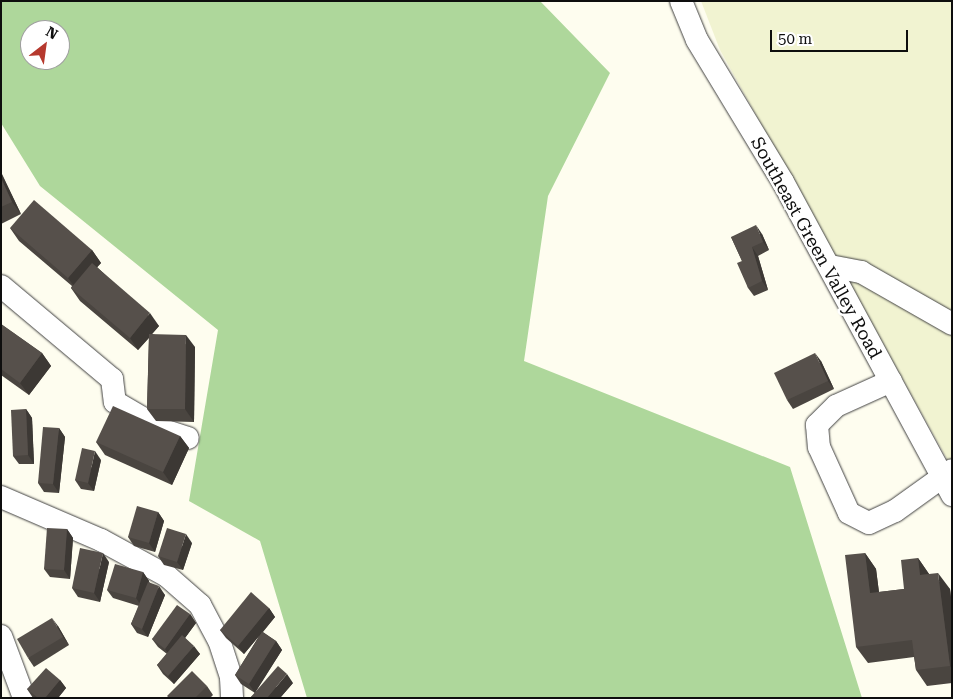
<!DOCTYPE html>
<html>
<head>
<meta charset="utf-8">
<style>
	body { margin:0 }
	#map { position:relative; width:953px; height:699px; overflow:hidden; background:#fefdef; font-family:"Roboto Serif",serif }
	div>[style] { position:absolute }
	[style*='--x'] { left:calc(var(--x)*1px); top:calc(var(--y)*1px); width:calc(var(--w)*1px); rotate:calc(var(--a)*1deg) }
	.farmland>* { inset:0; background:#f1f3d1 }
	.forest>* { inset:0; background:#aed79b }
	.roads { filter:drop-shadow(0 0 1px #414141) drop-shadow(0 0 1px #414141) }
	.minor>* { height:22px; margin:-11px; padding:0 11px; transform-origin:11px; border-radius:11px; background:#fff }
	.wall>* { inset:0; background:#4a4540 }
	.shaded-wall>* { inset:0; background:#3c3834 }
	.building>* { inset:0; background:#56504b }
	span { translate:-50% -50%; white-space:nowrap; text-align:center; line-height:1.15; -webkit-text-stroke:5px #fff; paint-order:stroke }
	.street-label { font-size:18px; color:#0e0e0e }
	.frame { position:absolute; inset:0; border:2px solid #0e0e0e; pointer-events:none }
	.north { position:absolute; left:20px; top:20px; width:50px; height:50px; box-sizing:border-box; background:#fff; border:1px solid #9f9f9f; border-radius:50%; rotate:30deg; font-size:14px; font-weight:700; line-height:20px; text-align:center; color:#0e0e0e }
	.north::after { content:''; display:block; margin:auto; width:18px; height:22px; background:#b6392e; clip-path:polygon(50% 0,100% 100%,50% 72%,0 100%) }
	.scale { position:absolute; left:770px; top:30px; width:138px; height:22px; box-sizing:border-box; border:2px solid #0e0e0e; border-top:0; padding-left:6px; font-size:15px; line-height:18px; white-space:nowrap; color:#0e0e0e; -webkit-text-stroke:4px #fff; paint-order:stroke }
</style>
</head>
<body>
<div id="map">
	<div class="farmland">
		<i style="clip-path:polygon(701px 1px,952px 1px,952px 468px,720px 50px)"></i>
	</div>
	<div class="forest">
		<i style="clip-path:polygon(evenodd,1px 1px,540px 1px,610px 73px,548px 196px,524px 361px,790px 467px,862px 698px,307px 698px,260px 541px,189px 501px,218px 330px,40px 186px,1px 123px,1px 1px,30px 30px,60px 30px,60px 60px,30px 60px,30px 30px)"></i>
	</div>
	<div class="roads">
		<div class="minor">
			<i style="--x:681;--y:1;--w:42;--a:67.7"></i>
			<i style="--x:697;--y:40;--w:166;--a:58.8"></i>
			<i style="--x:783;--y:182;--w:356;--a:61.6"></i>
			<i style="--x:830;--y:266;--w:32;--a:11"></i>
			<i style="--x:861;--y:272;--w:105;--a:29.7"></i>
			<i style="--x:1;--y:286;--w:145;--a:40"></i>
			<i style="--x:112;--y:379;--w:23;--a:83"></i>
			<i style="--x:115;--y:402;--w:56;--a:30.3"></i>
			<i style="--x:163;--y:430;--w:26;--a:18"></i>
			<i style="--x:891;--y:381;--w:60;--a:155.6"></i>
			<i style="--x:836;--y:406;--w:27;--a:135"></i>
			<i style="--x:817;--y:425;--w:22;--a:85"></i>
			<i style="--x:819;--y:447;--w:72;--a:65.6"></i>
			<i style="--x:849;--y:513;--w:22;--a:27"></i>
			<i style="--x:869;--y:523;--w:29;--a:-25"></i>
			<i style="--x:895;--y:511;--w:70;--a:-35.7"></i>
			<i style="--x:1;--y:497;--w:109;--a:23.3"></i>
			<i style="--x:101;--y:540;--w:75;--a:28.6"></i>
			<i style="--x:167;--y:576;--w:44;--a:41.3"></i>
			<i style="--x:200;--y:605;--w:40;--a:62"></i>
			<i style="--x:219;--y:640;--w:40;--a:72"></i>
			<i style="--x:231;--y:678;--w:20;--a:87"></i>
			<i style="--x:1;--y:636;--w:66;--a:69.6"></i>
		</div>
	</div>
	<div class="wall">
		<i style="clip-path:polygon(1px 173px,21px 214px,1px 224px)"></i>
		<i style="clip-path:polygon(10px 228px,92px 250px,101px 263px,97px 267px,159px 326px,152px 334px,195px 347px,194px 422px,156px 421px,147px 409px,149px 338px,138px 350px,80px 301px,71px 288px,72px 286px,19px 241px)"></i>
		<i style="clip-path:polygon(762px 234px,769px 250px,758px 256px,768px 290px,754px 296px,748px 288px,742px 261px,731px 237px)"></i>
		<i style="clip-path:polygon(1px 324px,42px 353px,51px 366px,29px 395px,1px 375px)"></i>
		<i style="clip-path:polygon(821px 361px,834px 389px,793px 409px,787px 400px)"></i>
		<i style="clip-path:polygon(26px 409px,32px 418px,34px 464px,19px 464px,13px 456px)"></i>
		<i style="clip-path:polygon(59px 428px,65px 437px,59px 493px,44px 492px,38px 483px)"></i>
		<i style="clip-path:polygon(180px 436px,189px 448px,172px 485px,105px 455px,96px 442px)"></i>
		<i style="clip-path:polygon(101px 460px,94px 491px,81px 489px,75px 480px)"></i>
		<i style="clip-path:polygon(158px 512px,164px 521px,155px 552px,134px 546px,128px 537px)"></i>
		<i style="clip-path:polygon(67px 529px,73px 538px,70px 579px,50px 577px,44px 569px)"></i>
		<i style="clip-path:polygon(192px 543px,183px 570px,164px 565px,158px 556px)"></i>
		<i style="clip-path:polygon(865px 553px,876px 569px,879px 592px,904px 589px,918px 558px,929px 574px,950px 589px,952px 606px,952px 683px,927px 686px,916px 670px,914px 657px,868px 663px,856px 647px)"></i>
		<i style="clip-path:polygon(109px 562px,100px 602px,78px 597px,72px 588px)"></i>
		<i style="clip-path:polygon(143px 572px,149px 581px,149px 582px,165px 595px,148px 637px,137px 633px,131px 624px,139px 606px,113px 598px,107px 590px)"></i>
		<i style="clip-path:polygon(269px 608px,275px 617px,263px 632px,276px 641px,282px 650px,255px 692px,293px 683px,280px 698px,250px 698px,255px 693px,241px 684px,235px 675px,259px 636px,244px 654px,226px 638px,220px 630px)"></i>
		<i style="clip-path:polygon(190px 614px,196px 623px,185px 638px,200px 654px,174px 684px,163px 674px,157px 665px,167px 654px,158px 647px,152px 639px)"></i>
		<i style="clip-path:polygon(58px 626px,69px 645px,34px 667px,28px 658px)"></i>
		<i style="clip-path:polygon(60px 680px,66px 688px,58px 698px,33px 698px,27px 689px)"></i>
		<i style="clip-path:polygon(207px 686px,213px 695px,210px 698px,169px 698px)"></i>
	</div>
	<div class="shaded-wall">
		<i style="clip-path:polygon(1px 173px,2px 174px,21px 214px,12px 202px,1px 178px)"></i>
		<i style="clip-path:polygon(756px 225px,762px 234px,769px 250px,763px 242px)"></i>
		<i style="clip-path:polygon(752px 247px,758px 256px,768px 290px,762px 281px)"></i>
		<i style="clip-path:polygon(92px 250px,101px 263px,77px 290px,68px 278px)"></i>
		<i style="clip-path:polygon(150px 313px,159px 326px,138px 350px,130px 338px)"></i>
		<i style="clip-path:polygon(186px 335px,195px 347px,194px 422px,185px 409px)"></i>
		<i style="clip-path:polygon(42px 353px,51px 366px,29px 395px,20px 383px)"></i>
		<i style="clip-path:polygon(815px 353px,821px 361px,834px 389px,828px 381px)"></i>
		<i style="clip-path:polygon(26px 409px,32px 418px,34px 464px,28px 455px)"></i>
		<i style="clip-path:polygon(59px 428px,65px 437px,59px 493px,53px 484px)"></i>
		<i style="clip-path:polygon(180px 436px,189px 448px,172px 485px,163px 472px)"></i>
		<i style="clip-path:polygon(95px 451px,101px 460px,94px 491px,88px 483px)"></i>
		<i style="clip-path:polygon(158px 512px,164px 521px,155px 552px,149px 543px)"></i>
		<i style="clip-path:polygon(67px 529px,73px 538px,70px 579px,64px 570px)"></i>
		<i style="clip-path:polygon(186px 534px,192px 543px,183px 570px,177px 562px)"></i>
		<i style="clip-path:polygon(103px 553px,109px 562px,100px 602px,94px 593px)"></i>
		<i style="clip-path:polygon(865px 553px,876px 569px,881px 609px,870px 593px)"></i>
		<i style="clip-path:polygon(918px 558px,929px 574px,920px 575px)"></i>
		<i style="clip-path:polygon(143px 572px,149px 581px,142px 607px,136px 598px)"></i>
		<i style="clip-path:polygon(938px 573px,950px 589px,952px 606px,952px 669px,950px 666px)"></i>
		<i style="clip-path:polygon(159px 586px,165px 595px,148px 637px,142px 629px)"></i>
		<i style="clip-path:polygon(269px 608px,275px 617px,244px 654px,238px 646px)"></i>
		<i style="clip-path:polygon(190px 614px,196px 623px,171px 657px,165px 649px)"></i>
		<i style="clip-path:polygon(52px 618px,58px 626px,69px 645px,63px 637px)"></i>
		<i style="clip-path:polygon(276px 641px,282px 650px,255px 693px,249px 684px)"></i>
		<i style="clip-path:polygon(194px 646px,200px 654px,174px 684px,168px 676px)"></i>
		<i style="clip-path:polygon(287px 674px,293px 683px,280px 698px,267px 698px)"></i>
		<i style="clip-path:polygon(60px 680px,66px 688px,58px 698px,45px 698px)"></i>
	</div>
	<div class="building">
		<i style="clip-path:polygon(1px 178px,12px 202px,1px 207px)"></i>
		<i style="clip-path:polygon(34px 200px,92px 250px,68px 278px,10px 228px)"></i>
		<i style="clip-path:polygon(756px 225px,763px 242px,752px 247px,762px 281px,748px 288px,737px 263px,742px 261px,731px 237px)"></i>
		<i style="clip-path:polygon(92px 263px,150px 313px,130px 338px,71px 288px)"></i>
		<i style="clip-path:polygon(1px 324px,42px 353px,20px 383px,1px 369px)"></i>
		<i style="clip-path:polygon(149px 334px,186px 335px,185px 409px,147px 409px)"></i>
		<i style="clip-path:polygon(815px 353px,828px 381px,787px 400px,774px 373px)"></i>
		<i style="clip-path:polygon(113px 406px,180px 436px,163px 472px,96px 442px)"></i>
		<i style="clip-path:polygon(26px 409px,28px 455px,13px 456px,11px 410px)"></i>
		<i style="clip-path:polygon(43px 427px,59px 428px,53px 484px,38px 483px)"></i>
		<i style="clip-path:polygon(82px 448px,95px 451px,88px 483px,75px 480px)"></i>
		<i style="clip-path:polygon(137px 506px,158px 512px,149px 543px,128px 537px)"></i>
		<i style="clip-path:polygon(47px 528px,67px 529px,64px 570px,44px 569px)"></i>
		<i style="clip-path:polygon(167px 528px,186px 534px,177px 562px,158px 556px)"></i>
		<i style="clip-path:polygon(80px 548px,103px 553px,94px 593px,72px 588px)"></i>
		<i style="clip-path:polygon(865px 553px,870px 593px,904px 589px,901px 560px,918px 558px,920px 575px,938px 573px,950px 666px,916px 670px,912px 640px,856px 647px,845px 555px)"></i>
		<i style="clip-path:polygon(115px 564px,143px 572px,136px 598px,107px 590px)"></i>
		<i style="clip-path:polygon(148px 582px,159px 586px,142px 629px,131px 624px)"></i>
		<i style="clip-path:polygon(251px 592px,269px 608px,238px 646px,220px 630px)"></i>
		<i style="clip-path:polygon(177px 605px,190px 614px,165px 649px,152px 639px)"></i>
		<i style="clip-path:polygon(52px 618px,63px 637px,28px 658px,17px 639px)"></i>
		<i style="clip-path:polygon(262px 632px,276px 641px,249px 684px,235px 675px)"></i>
		<i style="clip-path:polygon(182px 635px,194px 646px,168px 676px,157px 665px)"></i>
		<i style="clip-path:polygon(278px 666px,287px 674px,267px 698px,250px 698px)"></i>
		<i style="clip-path:polygon(46px 668px,60px 680px,45px 698px,38px 698px,27px 689px)"></i>
		<i style="clip-path:polygon(192px 671px,207px 686px,195px 698px,169px 698px,167px 696px)"></i>
	</div>
	<div class="street-label">
		<span style="left:816px;top:248px;rotate:61deg">Southeast Green Valley Road</span>
	</div>
	<div class="frame"></div>
	<div class="north">N</div>
	<div class="scale">50 m</div>
</div>
</body>
</html>
